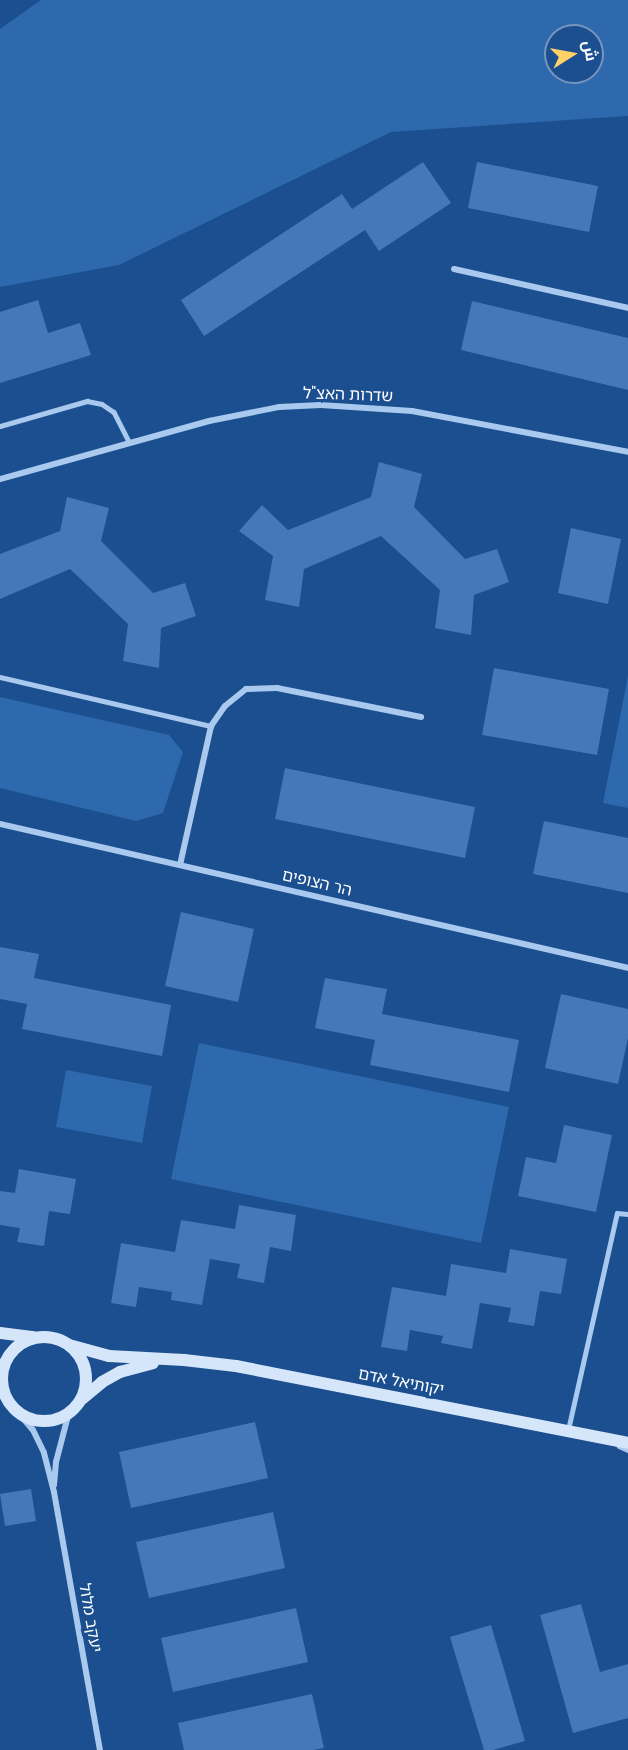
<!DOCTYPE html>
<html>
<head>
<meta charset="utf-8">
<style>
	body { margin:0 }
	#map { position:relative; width:628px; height:1750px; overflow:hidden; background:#1b4f8f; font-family:Poppins,Cairo,"Noto Sans Hebrew",sans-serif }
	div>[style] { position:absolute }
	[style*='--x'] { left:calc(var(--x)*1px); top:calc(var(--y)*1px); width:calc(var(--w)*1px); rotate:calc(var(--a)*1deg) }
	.green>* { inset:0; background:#2e69ad }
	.building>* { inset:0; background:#4478b7 }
	.lane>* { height:4.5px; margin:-2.25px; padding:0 2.25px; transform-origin:2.25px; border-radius:2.25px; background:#a9c9ee }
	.street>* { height:6px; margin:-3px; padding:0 3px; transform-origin:3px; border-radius:3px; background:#a9c9ee }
	.secondary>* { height:12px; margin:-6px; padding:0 6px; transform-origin:6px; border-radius:6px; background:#d6e6fa }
	.secondary>.ring { margin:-6px; padding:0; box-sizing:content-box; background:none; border:12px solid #d6e6fa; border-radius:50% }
	span { translate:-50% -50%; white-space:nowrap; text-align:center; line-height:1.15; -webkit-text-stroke:6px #1b4f8f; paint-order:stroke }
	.street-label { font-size:16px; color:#fff }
	.north { position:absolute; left:544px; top:24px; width:60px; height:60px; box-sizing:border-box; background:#1b4f8f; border:2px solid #7695bc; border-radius:50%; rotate:79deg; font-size:16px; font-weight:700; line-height:24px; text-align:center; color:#fff }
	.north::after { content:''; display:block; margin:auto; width:21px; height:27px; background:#ffd166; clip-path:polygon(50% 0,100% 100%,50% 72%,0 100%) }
</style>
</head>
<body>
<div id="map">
	<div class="green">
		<i style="clip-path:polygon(evenodd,41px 0,628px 0,628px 116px,391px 132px,119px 265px,0 287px,0 29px,41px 0,556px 36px,592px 36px,592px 72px,556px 72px,556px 36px)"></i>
		<i style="clip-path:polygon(628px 676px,628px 808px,603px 803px)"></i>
		<i style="clip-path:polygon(0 697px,169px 735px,183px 752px,163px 813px,136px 821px,0 788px)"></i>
		<i style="clip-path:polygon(199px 1043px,509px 1107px,481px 1243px,171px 1179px)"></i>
		<i style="clip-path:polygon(66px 1070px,152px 1086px,142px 1143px,56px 1127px)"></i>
	</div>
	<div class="building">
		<i style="clip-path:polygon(423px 162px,451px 203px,379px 251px,365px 230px,204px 336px,181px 300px,342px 194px,352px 209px)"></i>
		<i style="clip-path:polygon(477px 162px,598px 186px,589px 232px,468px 208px)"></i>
		<i style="clip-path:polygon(38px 300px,48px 333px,80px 323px,91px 355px,0 383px,0 312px)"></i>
		<i style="clip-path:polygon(472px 301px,628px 338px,628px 390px,461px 350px)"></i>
		<i style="clip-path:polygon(379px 462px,422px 474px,414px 507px,465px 559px,497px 549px,509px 582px,474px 595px,471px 635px,435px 628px,440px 590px,381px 536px,304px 569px,299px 607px,265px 600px,273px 556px,239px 531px,262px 505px,288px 530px,371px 497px)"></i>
		<i style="clip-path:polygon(67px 497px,109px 508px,101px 541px,153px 593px,185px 583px,196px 616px,161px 628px,159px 668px,123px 661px,128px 624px,70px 569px,0 599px,0 554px,60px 531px)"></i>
		<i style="clip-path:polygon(571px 528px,621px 539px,608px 604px,558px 593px)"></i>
		<i style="clip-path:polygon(494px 668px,609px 689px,597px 755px,482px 735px)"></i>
		<i style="clip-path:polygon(285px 768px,475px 807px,465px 858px,275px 819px)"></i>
		<i style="clip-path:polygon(544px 821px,628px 838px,628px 893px,533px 874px)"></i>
		<i style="clip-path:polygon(181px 912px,254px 929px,238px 1002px,165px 986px)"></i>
		<i style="clip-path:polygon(0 947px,39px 954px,34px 978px,171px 1005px,162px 1056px,22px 1029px,27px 1004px,0 999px)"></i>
		<i style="clip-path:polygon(325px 978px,387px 989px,382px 1014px,519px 1040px,509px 1092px,370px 1065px,375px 1040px,315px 1028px)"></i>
		<i style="clip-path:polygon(561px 994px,628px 1009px,628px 1038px,618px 1084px,545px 1068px)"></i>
		<i style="clip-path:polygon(564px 1125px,612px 1135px,596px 1212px,518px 1196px,526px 1157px,556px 1163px)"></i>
		<i style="clip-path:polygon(19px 1169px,76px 1179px,70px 1214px,49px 1211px,44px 1246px,17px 1242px,20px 1228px,0 1225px,0 1191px,15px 1193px)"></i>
		<i style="clip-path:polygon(239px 1205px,296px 1215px,291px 1251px,270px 1247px,264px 1283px,237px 1278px,240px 1264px,210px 1259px,202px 1305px,171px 1300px,172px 1292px,139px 1287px,136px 1307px,111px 1303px,121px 1243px,175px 1252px,181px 1220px,235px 1229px)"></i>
		<i style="clip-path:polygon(510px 1249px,567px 1259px,561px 1294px,540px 1291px,534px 1326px,508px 1322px,511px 1308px,480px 1303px,472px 1349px,441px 1343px,443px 1336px,410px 1330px,407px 1351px,381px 1347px,392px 1287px,446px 1296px,451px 1264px,506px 1273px)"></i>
		<i style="clip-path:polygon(255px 1422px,268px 1478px,131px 1508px,119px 1452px)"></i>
		<i style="clip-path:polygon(31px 1489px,36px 1521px,5px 1526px,0 1494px)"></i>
		<i style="clip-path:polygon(273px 1512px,285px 1568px,149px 1598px,136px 1542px)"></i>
		<i style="clip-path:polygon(581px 1604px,600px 1672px,628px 1664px,628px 1718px,573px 1733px,540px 1615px)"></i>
		<i style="clip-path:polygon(296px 1608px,308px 1662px,173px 1692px,161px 1638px)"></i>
		<i style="clip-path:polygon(491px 1625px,525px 1741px,493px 1750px,484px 1750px,450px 1637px)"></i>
		<i style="clip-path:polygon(312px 1694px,324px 1748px,313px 1750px,184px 1750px,178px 1723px)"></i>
	</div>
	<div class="lane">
		<i style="--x:0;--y:426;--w:91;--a:-16"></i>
		<i style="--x:87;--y:401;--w:15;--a:11"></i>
		<i style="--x:102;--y:404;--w:14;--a:34"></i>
		<i style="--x:114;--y:412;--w:34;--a:63"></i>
		<i style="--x:0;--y:677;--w:217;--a:13.1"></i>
		<i style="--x:568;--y:1430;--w:222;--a:-77.3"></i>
		<i style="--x:617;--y:1213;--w:11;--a:5"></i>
		<i style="--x:619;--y:1446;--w:10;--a:24"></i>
	</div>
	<div class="street">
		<i style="--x:454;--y:269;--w:178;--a:12.6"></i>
		<i style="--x:0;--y:479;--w:217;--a:-15.5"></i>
		<i style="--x:209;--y:421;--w:71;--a:-11.3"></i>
		<i style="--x:279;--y:407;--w:42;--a:-2.7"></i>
		<i style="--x:321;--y:405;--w:91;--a:3.8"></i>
		<i style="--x:412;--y:411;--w:220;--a:10.7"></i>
		<i style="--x:0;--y:824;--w:644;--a:12.91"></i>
		<i style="--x:180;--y:865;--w:142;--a:-77.4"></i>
		<i style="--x:211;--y:726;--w:24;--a:-55"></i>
		<i style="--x:225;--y:706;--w:27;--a:-39"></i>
		<i style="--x:246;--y:689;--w:31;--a:-2"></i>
		<i style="--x:277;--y:688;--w:147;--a:11.4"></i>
		<i style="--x:16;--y:1410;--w:26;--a:50"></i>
		<i style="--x:33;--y:1430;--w:25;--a:64"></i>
		<i style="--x:44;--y:1453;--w:40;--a:75.6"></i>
		<i style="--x:54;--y:1492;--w:262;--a:79.9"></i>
		<i style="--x:54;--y:1485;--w:23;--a:-85"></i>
		<i style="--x:56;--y:1462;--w:52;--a:-75.4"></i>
	</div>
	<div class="secondary">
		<i style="--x:0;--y:1333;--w:34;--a:7"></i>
		<i class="ring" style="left:2px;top:1337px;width:72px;height:72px"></i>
		<i style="--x:69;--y:1345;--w:41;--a:15.4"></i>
		<i style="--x:109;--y:1356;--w:75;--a:3.1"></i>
		<i style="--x:184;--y:1360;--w:52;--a:6.6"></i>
		<i style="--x:236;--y:1366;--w:399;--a:11.1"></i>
		<i style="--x:82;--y:1399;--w:26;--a:-40"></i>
		<i style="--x:102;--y:1382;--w:21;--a:-29"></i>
		<i style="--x:120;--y:1372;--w:34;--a:-15"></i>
	</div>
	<div class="street-label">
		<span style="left:348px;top:395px;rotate:2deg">שדרות האצ"ל</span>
		<span style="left:317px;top:883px;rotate:13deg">הר הצופים</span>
		<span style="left:401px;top:1382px;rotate:11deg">יקותיאל אדם</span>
		<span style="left:90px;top:1618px;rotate:80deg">יעקב מלול</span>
	</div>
	<div class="north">ش</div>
</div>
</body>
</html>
